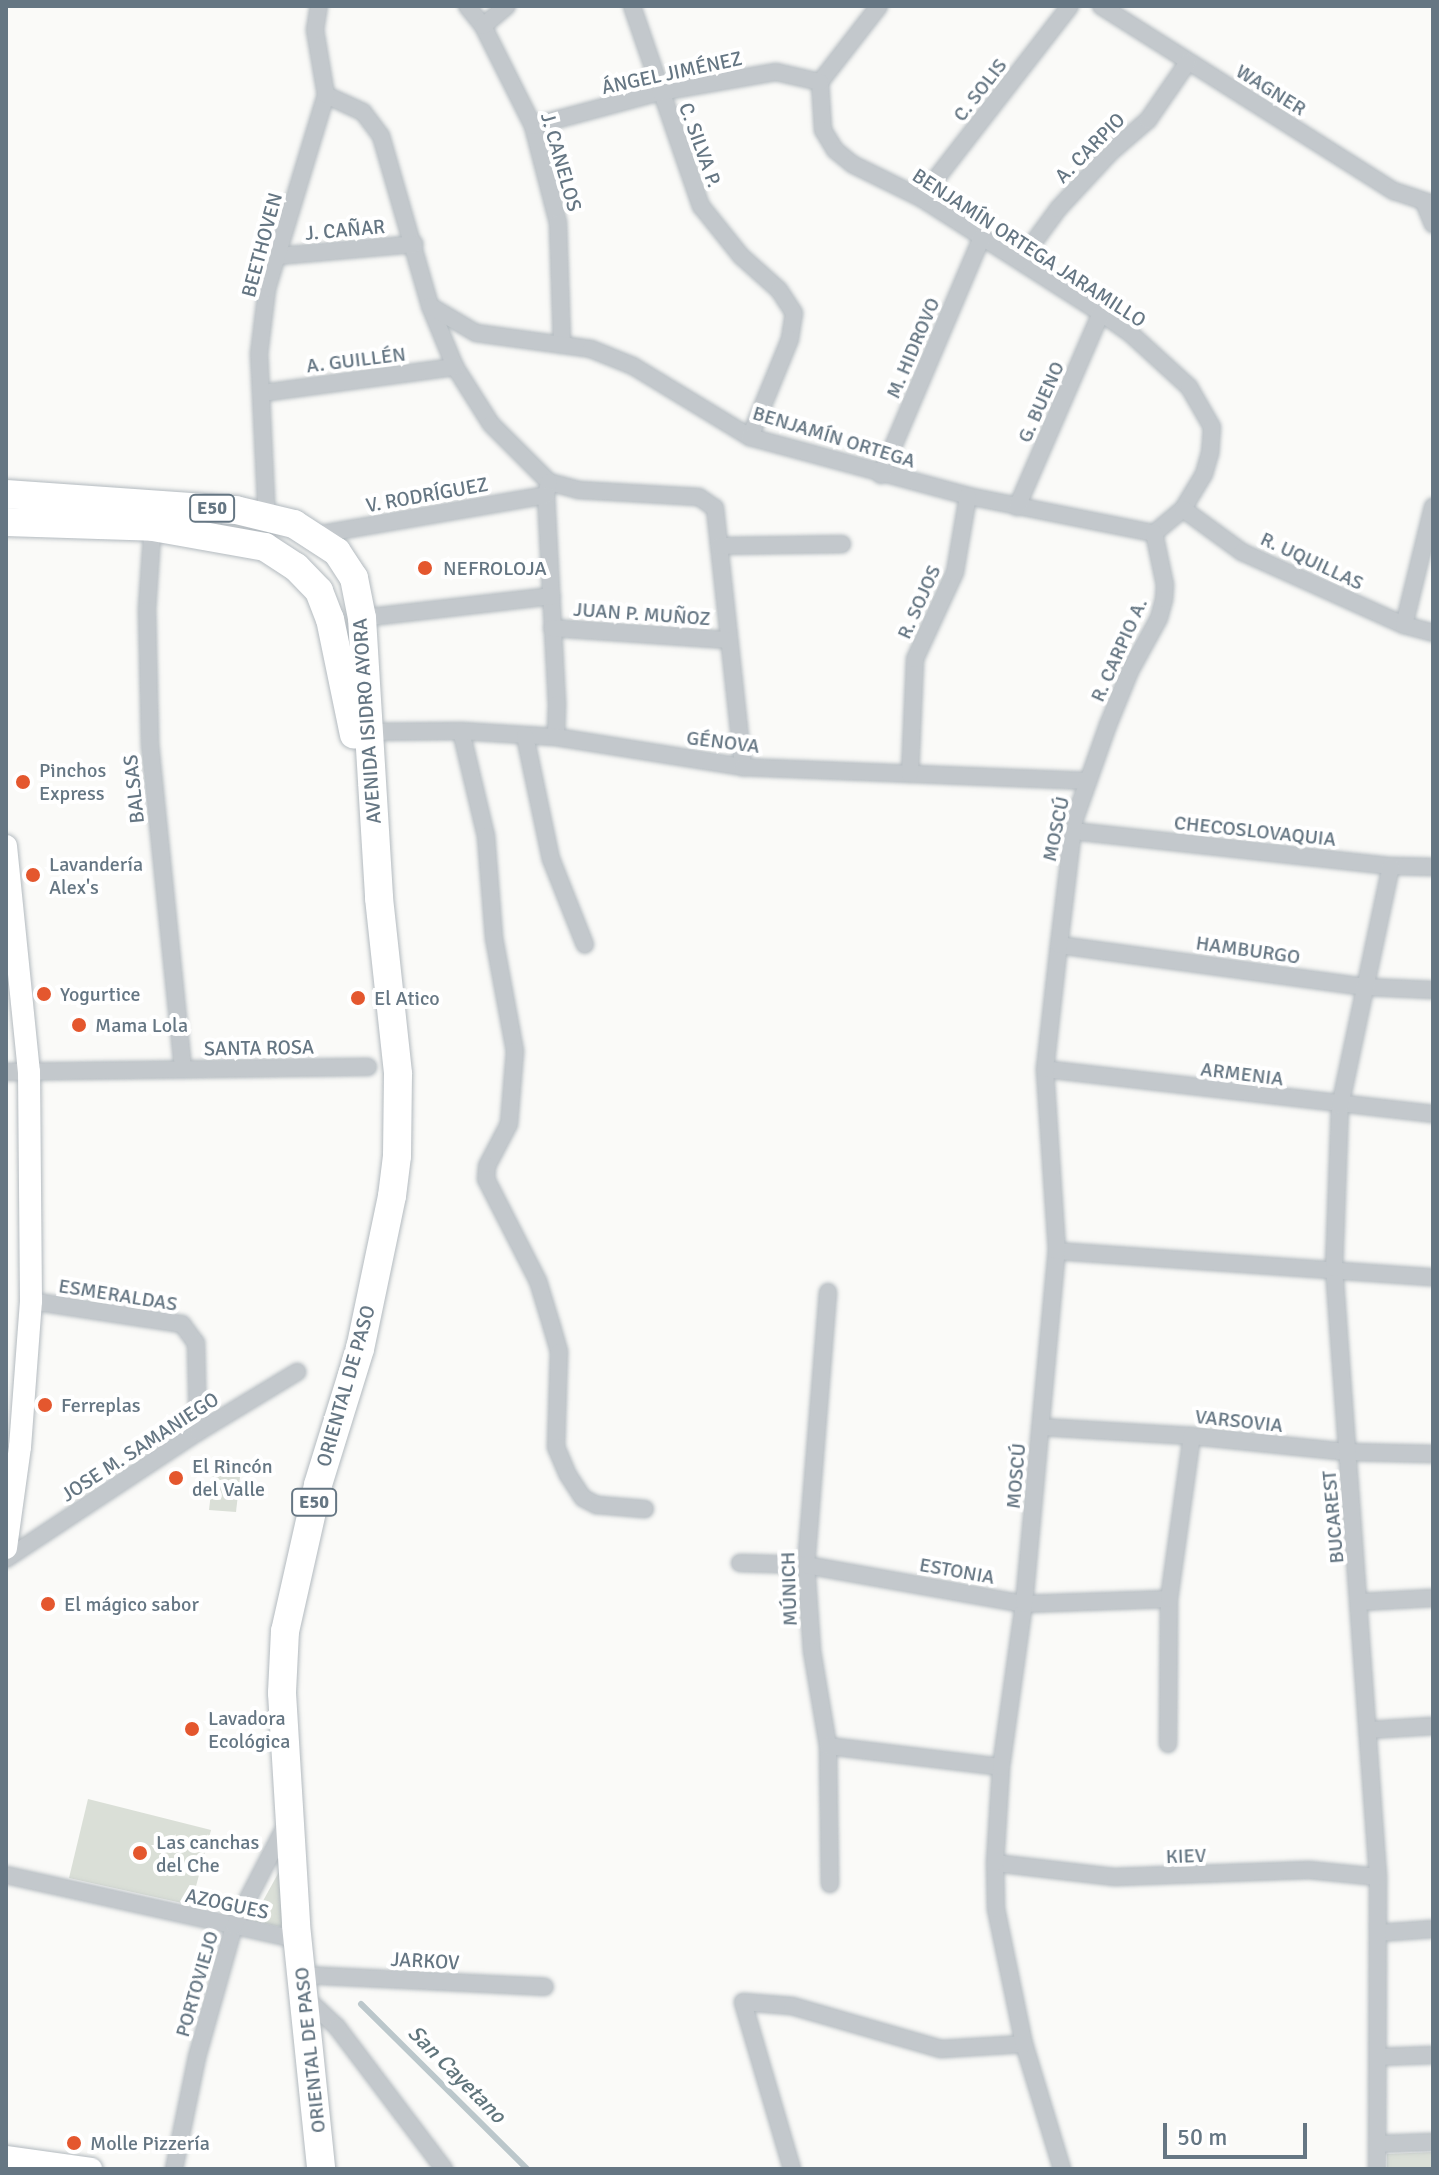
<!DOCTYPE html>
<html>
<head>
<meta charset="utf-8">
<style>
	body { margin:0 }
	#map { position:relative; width:1439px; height:2175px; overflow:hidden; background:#fafaf8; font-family:Signika,sans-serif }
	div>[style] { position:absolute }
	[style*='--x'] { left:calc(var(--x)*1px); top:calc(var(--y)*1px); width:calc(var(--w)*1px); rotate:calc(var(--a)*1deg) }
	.green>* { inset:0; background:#dadfd7 }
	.stream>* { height:6px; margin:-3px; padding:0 3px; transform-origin:3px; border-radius:3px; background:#bbc7cb }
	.roads { filter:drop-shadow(0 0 2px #b3babf) drop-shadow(0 0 2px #b3babf) }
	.street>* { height:16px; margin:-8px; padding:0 8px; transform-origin:8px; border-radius:8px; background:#c3c8cc }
	.secondary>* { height:22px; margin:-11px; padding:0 11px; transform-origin:11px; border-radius:11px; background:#fff }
	.highway>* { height:28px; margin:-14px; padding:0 14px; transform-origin:14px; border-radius:14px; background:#fff }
	.dots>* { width:22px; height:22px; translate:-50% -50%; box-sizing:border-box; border:4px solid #fff; border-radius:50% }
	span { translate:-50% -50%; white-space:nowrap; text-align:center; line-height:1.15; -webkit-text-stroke:8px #fff; paint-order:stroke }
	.shield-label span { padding:2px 6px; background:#fff; border:2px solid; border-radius:6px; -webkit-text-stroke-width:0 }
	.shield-label { font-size:18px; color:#657683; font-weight:700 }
	.street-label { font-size:20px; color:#657683 }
	.poi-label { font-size:20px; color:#657683 }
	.left { translate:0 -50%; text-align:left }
	.water-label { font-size:22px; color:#60757c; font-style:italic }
	.frame { position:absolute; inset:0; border:8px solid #657683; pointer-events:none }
	.scale { position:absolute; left:1163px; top:2123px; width:144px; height:36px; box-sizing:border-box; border:4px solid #657683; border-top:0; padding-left:10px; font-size:24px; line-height:28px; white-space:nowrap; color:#657683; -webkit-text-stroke:6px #fff; paint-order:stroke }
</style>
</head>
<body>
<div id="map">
	<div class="green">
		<i style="clip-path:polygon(213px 1475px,240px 1477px,236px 1512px,209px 1510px)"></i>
		<i style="clip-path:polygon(88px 1799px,211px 1830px,191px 1905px,69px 1878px)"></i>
		<i style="clip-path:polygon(285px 1861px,286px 1928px,252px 1921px)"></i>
		<i style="clip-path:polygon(1433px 2152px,1433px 2169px,1387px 2169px,1387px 2154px)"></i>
	</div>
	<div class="stream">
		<i style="--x:361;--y:2004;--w:234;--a:44.8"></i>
	</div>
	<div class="roads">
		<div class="street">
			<i style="--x:467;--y:6;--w:26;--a:51"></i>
			<i style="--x:483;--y:26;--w:112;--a:63.4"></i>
			<i style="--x:533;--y:126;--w:100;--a:75.5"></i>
			<i style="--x:558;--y:223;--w:122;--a:88.1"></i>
			<i style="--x:632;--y:6;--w:212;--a:71"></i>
			<i style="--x:701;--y:206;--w:64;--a:51.3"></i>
			<i style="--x:741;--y:256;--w:51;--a:41.8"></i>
			<i style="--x:779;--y:290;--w:27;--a:57"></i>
			<i style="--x:794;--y:313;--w:26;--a:99"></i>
			<i style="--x:790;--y:339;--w:106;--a:112.2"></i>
			<i style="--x:879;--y:6;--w:96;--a:127.8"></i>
			<i style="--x:820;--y:82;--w:48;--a:86.4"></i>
			<i style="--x:823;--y:130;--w:23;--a:59"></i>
			<i style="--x:835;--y:150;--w:22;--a:39"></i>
			<i style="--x:852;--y:164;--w:77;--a:26.2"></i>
			<i style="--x:921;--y:198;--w:214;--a:32.6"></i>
			<i style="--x:1101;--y:313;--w:37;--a:35"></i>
			<i style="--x:1131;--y:334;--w:79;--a:42.4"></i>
			<i style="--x:1189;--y:387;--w:46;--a:60.1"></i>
			<i style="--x:1212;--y:427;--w:26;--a:94"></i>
			<i style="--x:1210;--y:453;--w:22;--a:106"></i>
			<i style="--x:1204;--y:474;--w:41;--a:121"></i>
			<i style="--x:1183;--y:509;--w:38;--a:140"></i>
			<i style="--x:1101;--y:6;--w:347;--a:32.3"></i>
			<i style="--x:1394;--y:191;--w:41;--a:18.4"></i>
			<i style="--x:483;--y:26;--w:31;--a:-40"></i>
			<i style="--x:326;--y:95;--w:41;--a:24.7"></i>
			<i style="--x:363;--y:112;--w:30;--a:53"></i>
			<i style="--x:381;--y:136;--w:177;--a:73.9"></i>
			<i style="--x:430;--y:306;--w:66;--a:67.7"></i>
			<i style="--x:455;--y:367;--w:67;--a:57.7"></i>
			<i style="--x:491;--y:424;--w:82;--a:45"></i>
			<i style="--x:549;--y:482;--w:30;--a:15"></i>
			<i style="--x:578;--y:490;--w:121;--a:3.3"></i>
			<i style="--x:699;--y:497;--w:19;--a:35"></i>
			<i style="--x:715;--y:508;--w:261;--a:83.8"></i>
			<i style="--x:533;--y:126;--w:131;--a:-15"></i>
			<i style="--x:660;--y:92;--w:118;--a:-9.8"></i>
			<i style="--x:776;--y:72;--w:45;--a:12.8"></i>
			<i style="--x:921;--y:198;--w:243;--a:-52.2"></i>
			<i style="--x:1424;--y:202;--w:24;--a:68"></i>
			<i style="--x:278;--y:256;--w:137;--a:-5"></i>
			<i style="--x:1020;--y:261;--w:64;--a:-53.8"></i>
			<i style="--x:1058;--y:209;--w:78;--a:-47.1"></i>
			<i style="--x:1111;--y:152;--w:49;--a:-40.9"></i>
			<i style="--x:1148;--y:120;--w:70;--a:-55.4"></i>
			<i style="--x:430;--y:306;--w:53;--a:30.4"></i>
			<i style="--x:476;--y:333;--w:116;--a:7.9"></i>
			<i style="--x:591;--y:349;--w:45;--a:22"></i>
			<i style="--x:633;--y:366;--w:137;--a:31.3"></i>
			<i style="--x:750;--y:437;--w:226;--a:15.1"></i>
			<i style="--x:968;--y:496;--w:190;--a:11.3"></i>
			<i style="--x:262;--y:393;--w:195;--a:-7.7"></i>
			<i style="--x:881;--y:475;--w:259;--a:-67"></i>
			<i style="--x:549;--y:482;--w:13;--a:103"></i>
			<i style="--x:546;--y:495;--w:209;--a:87"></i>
			<i style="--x:557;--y:704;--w:33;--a:92"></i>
			<i style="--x:1017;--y:507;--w:211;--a:-66.6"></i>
			<i style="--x:1183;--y:509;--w:73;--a:36.1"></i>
			<i style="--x:1242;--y:552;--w:178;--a:24.3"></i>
			<i style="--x:1404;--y:625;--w:30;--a:15"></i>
			<i style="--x:153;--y:521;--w:89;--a:93.9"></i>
			<i style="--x:147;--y:610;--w:134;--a:88.7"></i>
			<i style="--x:150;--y:744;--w:327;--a:84.2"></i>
			<i style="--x:267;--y:522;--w:168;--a:-92.7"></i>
			<i style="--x:259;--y:354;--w:65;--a:-83"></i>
			<i style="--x:267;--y:289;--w:203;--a:-73.1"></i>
			<i style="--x:326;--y:95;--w:66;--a:-99.6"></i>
			<i style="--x:315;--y:30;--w:24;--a:-81"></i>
			<i style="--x:315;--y:535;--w:234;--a:-9.8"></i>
			<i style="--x:719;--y:546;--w:123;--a:-0.9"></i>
			<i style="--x:362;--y:618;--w:191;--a:-6.6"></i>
			<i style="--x:1404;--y:625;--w:122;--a:-76.2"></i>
			<i style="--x:552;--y:628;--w:176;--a:3.9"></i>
			<i style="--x:461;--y:731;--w:108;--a:76.6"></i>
			<i style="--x:486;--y:836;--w:102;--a:85.5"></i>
			<i style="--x:494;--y:938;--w:115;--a:79.5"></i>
			<i style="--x:515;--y:1051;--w:73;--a:94.7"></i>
			<i style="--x:509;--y:1124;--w:47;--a:117.6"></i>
			<i style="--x:487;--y:1166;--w:13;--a:94"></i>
			<i style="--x:486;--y:1179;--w:114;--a:63"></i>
			<i style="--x:538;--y:1281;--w:48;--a:73.1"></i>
			<i style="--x:552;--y:1327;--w:26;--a:74"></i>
			<i style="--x:559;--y:1352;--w:95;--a:91.8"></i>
			<i style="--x:556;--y:1447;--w:30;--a:67"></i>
			<i style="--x:568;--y:1475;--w:27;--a:57"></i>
			<i style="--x:583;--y:1498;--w:16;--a:27"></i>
			<i style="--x:597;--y:1505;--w:48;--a:4.8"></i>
			<i style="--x:361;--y:732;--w:100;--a:-0.6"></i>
			<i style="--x:461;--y:731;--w:95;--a:3.6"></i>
			<i style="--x:556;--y:737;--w:189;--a:9.1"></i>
			<i style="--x:743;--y:767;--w:345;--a:2.3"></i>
			<i style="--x:525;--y:736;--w:126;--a:78.1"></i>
			<i style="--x:551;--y:859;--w:92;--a:68.4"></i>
			<i style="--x:910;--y:774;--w:115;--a:-87.5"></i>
			<i style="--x:915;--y:659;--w:96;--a:-65.3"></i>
			<i style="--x:955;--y:572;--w:77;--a:-80.3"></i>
			<i style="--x:1073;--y:831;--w:320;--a:6.3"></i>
			<i style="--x:1391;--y:866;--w:42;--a:1.4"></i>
			<i style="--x:1059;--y:945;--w:311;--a:7.8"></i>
			<i style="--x:1367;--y:987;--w:66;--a:2.6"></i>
			<i style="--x:1045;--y:1069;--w:391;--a:6.6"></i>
			<i style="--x:6;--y:1072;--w:362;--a:-0.8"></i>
			<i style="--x:1057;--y:1251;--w:377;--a:4"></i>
			<i style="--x:828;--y:1292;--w:274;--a:94.6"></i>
			<i style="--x:806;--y:1565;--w:86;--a:86"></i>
			<i style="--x:812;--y:1651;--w:96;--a:80.4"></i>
			<i style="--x:828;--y:1746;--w:138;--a:89.2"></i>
			<i style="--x:31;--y:1301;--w:153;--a:8.7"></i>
			<i style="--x:182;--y:1324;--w:24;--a:54"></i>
			<i style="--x:196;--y:1343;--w:89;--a:88.7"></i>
			<i style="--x:1041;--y:1427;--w:151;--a:3.4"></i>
			<i style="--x:1192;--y:1436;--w:156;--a:5.9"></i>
			<i style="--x:1347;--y:1452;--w:86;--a:1.3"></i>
			<i style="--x:6;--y:1559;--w:230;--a:-33.5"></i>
			<i style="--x:198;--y:1432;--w:116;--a:-31.2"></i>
			<i style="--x:740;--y:1563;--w:66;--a:1.7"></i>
			<i style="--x:806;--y:1565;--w:221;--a:10.1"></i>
			<i style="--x:1024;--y:1604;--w:145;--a:-2"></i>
			<i style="--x:1360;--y:1602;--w:73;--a:-3.1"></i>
			<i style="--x:1369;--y:1730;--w:64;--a:-3.6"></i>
			<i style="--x:1168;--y:1744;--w:145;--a:-89.6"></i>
			<i style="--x:1169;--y:1599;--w:165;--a:-82"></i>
			<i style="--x:828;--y:1746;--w:174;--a:6.9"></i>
			<i style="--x:995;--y:1863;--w:121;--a:6.7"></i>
			<i style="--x:1115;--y:1877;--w:194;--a:-2.1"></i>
			<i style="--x:1309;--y:1870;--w:69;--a:5.8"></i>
			<i style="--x:6;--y:1875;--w:299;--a:12.5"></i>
			<i style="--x:1378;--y:1933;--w:55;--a:-4.2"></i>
			<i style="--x:303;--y:1975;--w:242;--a:2.8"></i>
			<i style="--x:305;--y:1997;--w:44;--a:43.2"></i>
			<i style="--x:337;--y:2027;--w:178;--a:53"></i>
			<i style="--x:1378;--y:2057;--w:55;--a:-2.1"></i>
			<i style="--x:1377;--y:2144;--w:56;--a:-2"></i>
			<i style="--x:174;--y:2169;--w:114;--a:-78.4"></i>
			<i style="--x:197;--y:2057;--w:136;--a:-74.2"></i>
			<i style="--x:234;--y:1926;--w:116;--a:-62.8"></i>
			<i style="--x:792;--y:2169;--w:174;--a:-106.4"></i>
			<i style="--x:743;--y:2002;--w:49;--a:4.7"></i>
			<i style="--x:792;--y:2006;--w:155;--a:16.1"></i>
			<i style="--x:941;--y:2049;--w:83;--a:-3.4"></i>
			<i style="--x:1062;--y:2169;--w:131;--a:-106.9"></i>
			<i style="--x:1024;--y:2044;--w:138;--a:-101.7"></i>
			<i style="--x:996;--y:1909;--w:46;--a:-91.2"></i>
			<i style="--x:995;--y:1863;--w:96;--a:-86.4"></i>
			<i style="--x:1001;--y:1767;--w:165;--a:-82"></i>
			<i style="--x:1024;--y:1604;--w:355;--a:-84.7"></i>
			<i style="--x:1057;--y:1251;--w:182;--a:-93.8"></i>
			<i style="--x:1045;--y:1069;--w:125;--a:-83.6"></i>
			<i style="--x:1059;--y:945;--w:125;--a:-83.1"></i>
			<i style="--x:1074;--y:821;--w:102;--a:-70.5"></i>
			<i style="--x:1108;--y:725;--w:58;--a:-67.8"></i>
			<i style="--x:1130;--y:671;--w:60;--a:-61.3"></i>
			<i style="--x:1159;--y:618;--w:20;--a:-75"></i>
			<i style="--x:1164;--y:599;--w:14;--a:-86"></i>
			<i style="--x:1165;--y:585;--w:53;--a:-101.9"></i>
			<i style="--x:1377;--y:2169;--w:292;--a:-89.8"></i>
			<i style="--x:1378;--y:1877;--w:611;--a:-94.13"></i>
			<i style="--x:1334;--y:1268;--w:162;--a:-87.9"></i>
			<i style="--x:1340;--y:1106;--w:245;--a:-78"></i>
		</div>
		<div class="secondary">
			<i style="--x:6;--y:846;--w:227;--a:84.2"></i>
			<i style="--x:29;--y:1072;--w:229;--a:89.5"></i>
			<i style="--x:31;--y:1301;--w:146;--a:94.3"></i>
			<i style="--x:20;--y:1447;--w:102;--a:97.9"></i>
			<i style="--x:6;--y:2157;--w:86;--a:8"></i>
		</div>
		<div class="highway">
			<i style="--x:6;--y:494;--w:231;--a:4"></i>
			<i style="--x:236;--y:510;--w:60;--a:13.6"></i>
			<i style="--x:294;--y:524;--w:51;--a:33.1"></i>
			<i style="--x:337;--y:552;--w:31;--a:57"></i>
			<i style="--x:354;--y:578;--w:41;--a:78.7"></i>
			<i style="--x:362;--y:618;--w:281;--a:86.5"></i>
			<i style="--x:379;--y:898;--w:177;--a:83.8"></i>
			<i style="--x:398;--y:1074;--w:82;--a:90.7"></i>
			<i style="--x:397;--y:1156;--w:40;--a:97.1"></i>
			<i style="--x:392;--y:1196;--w:156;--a:101.8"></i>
			<i style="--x:360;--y:1349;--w:142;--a:107.2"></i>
			<i style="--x:318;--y:1485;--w:150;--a:102.7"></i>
			<i style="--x:285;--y:1631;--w:62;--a:92.8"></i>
			<i style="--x:282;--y:1693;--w:232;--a:86.5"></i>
			<i style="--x:296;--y:1925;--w:245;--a:84.1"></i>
			<i style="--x:6;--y:522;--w:147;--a:1.9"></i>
			<i style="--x:153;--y:527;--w:114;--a:10.1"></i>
			<i style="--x:265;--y:547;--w:37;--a:33"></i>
			<i style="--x:296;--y:567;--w:33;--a:46"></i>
			<i style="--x:319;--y:591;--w:30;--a:69"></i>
			<i style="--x:330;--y:619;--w:118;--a:78.3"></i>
		</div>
	</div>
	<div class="dots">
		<i style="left:425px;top:568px;background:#e4572e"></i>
		<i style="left:23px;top:782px;background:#e4572e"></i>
		<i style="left:33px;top:875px;background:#e4572e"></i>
		<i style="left:44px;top:994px;background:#e4572e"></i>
		<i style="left:358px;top:998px;background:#e4572e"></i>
		<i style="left:79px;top:1025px;background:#e4572e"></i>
		<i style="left:45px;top:1405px;background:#e4572e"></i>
		<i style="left:176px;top:1478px;background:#e4572e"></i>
		<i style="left:48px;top:1604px;background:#e4572e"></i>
		<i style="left:192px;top:1729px;background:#e4572e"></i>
		<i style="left:140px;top:1853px;background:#e4572e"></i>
		<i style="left:74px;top:2143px;background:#e4572e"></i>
	</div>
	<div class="shield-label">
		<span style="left:212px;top:508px">E50</span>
		<span style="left:314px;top:1502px">E50</span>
	</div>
	<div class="street-label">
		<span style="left:672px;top:73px;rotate:-12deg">ÁNGEL JIMÉNEZ</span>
		<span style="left:980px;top:90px;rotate:-52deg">C. SOLIS</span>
		<span style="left:1271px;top:90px;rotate:32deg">WAGNER</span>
		<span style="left:700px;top:145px;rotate:70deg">C. SILVA P.</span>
		<span style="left:1090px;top:148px;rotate:-45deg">A. CARPIO</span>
		<span style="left:561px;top:162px;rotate:74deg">J. CANELOS</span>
		<span style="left:345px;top:230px;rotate:-5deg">J. CAÑAR</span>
		<span style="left:262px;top:245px;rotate:-75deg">BEETHOVEN</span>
		<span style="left:1029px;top:248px;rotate:33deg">BENJAMÍN ORTEGA JARAMILLO</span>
		<span style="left:913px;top:348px;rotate:-67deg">M. HIDROVO</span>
		<span style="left:356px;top:360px;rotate:-7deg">A. GUILLÉN</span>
		<span style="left:1041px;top:402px;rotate:-66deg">G. BUENO</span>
		<span style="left:834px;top:437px;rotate:17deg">BENJAMÍN ORTEGA</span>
		<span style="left:427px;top:495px;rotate:-10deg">V. RODRÍGUEZ</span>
		<span style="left:1312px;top:561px;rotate:25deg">R. UQUILLAS</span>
		<span style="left:919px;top:602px;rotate:-66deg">R. SOJOS</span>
		<span style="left:642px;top:614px;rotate:4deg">JUAN P. MUÑOZ</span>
		<span style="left:1119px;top:650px;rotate:-66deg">R. CARPIO A.</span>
		<span style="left:367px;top:721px;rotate:-94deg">AVENIDA ISIDRO AYORA</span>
		<span style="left:723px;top:742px;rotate:7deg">GÉNOVA</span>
		<span style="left:134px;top:789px;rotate:-96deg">BALSAS</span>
		<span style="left:1056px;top:829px;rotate:-78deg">MOSCÚ</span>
		<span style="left:1255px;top:831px;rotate:6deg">CHECOSLOVAQUIA</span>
		<span style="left:1248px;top:950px;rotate:8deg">HAMBURGO</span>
		<span style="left:259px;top:1048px;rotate:-1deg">SANTA ROSA</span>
		<span style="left:1242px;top:1074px;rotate:7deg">ARMENIA</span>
		<span style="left:118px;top:1295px;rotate:9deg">ESMERALDAS</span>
		<span style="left:346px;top:1386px;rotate:-74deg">ORIENTAL DE PASO</span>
		<span style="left:1239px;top:1421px;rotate:6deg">VARSOVIA</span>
		<span style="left:140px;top:1447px;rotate:-33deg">JOSE M. SAMANIEGO</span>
		<span style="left:1016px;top:1476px;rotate:-85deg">MOSCÚ</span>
		<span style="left:1333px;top:1517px;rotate:-95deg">BUCAREST</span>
		<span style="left:957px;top:1571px;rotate:10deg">ESTONIA</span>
		<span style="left:789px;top:1589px;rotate:-92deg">MÚNICH</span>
		<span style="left:1186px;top:1856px;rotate:-2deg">KIEV</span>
		<span style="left:227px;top:1904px;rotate:12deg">AZOGUES</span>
		<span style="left:425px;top:1961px;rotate:3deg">JARKOV</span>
		<span style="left:197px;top:1984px;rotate:-74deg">PORTOVIEJO</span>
		<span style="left:310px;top:2050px;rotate:-96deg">ORIENTAL DE PASO</span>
	</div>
	<div class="poi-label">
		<span class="left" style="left:443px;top:568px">NEFROLOJA</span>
		<span class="left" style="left:39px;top:782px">Pinchos<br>Express</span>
		<span class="left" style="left:49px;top:876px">Lavandería<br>Alex's</span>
		<span class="left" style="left:60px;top:994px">Yogurtice</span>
		<span class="left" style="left:374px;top:998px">El Atico</span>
		<span class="left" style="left:95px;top:1025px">Mama Lola</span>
		<span class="left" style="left:61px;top:1405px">Ferreplas</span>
		<span class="left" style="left:192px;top:1478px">El Rincón<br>del Valle</span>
		<span class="left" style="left:64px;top:1604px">El mágico sabor</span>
		<span class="left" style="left:208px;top:1730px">Lavadora<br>Ecológica</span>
		<span class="left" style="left:156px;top:1854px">Las canchas<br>del Che</span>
		<span class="left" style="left:90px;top:2143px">Molle Pizzería</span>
	</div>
	<div class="water-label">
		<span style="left:457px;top:2074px;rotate:45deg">San Cayetano</span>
	</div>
	<div class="frame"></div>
	<div class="scale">50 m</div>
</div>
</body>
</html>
